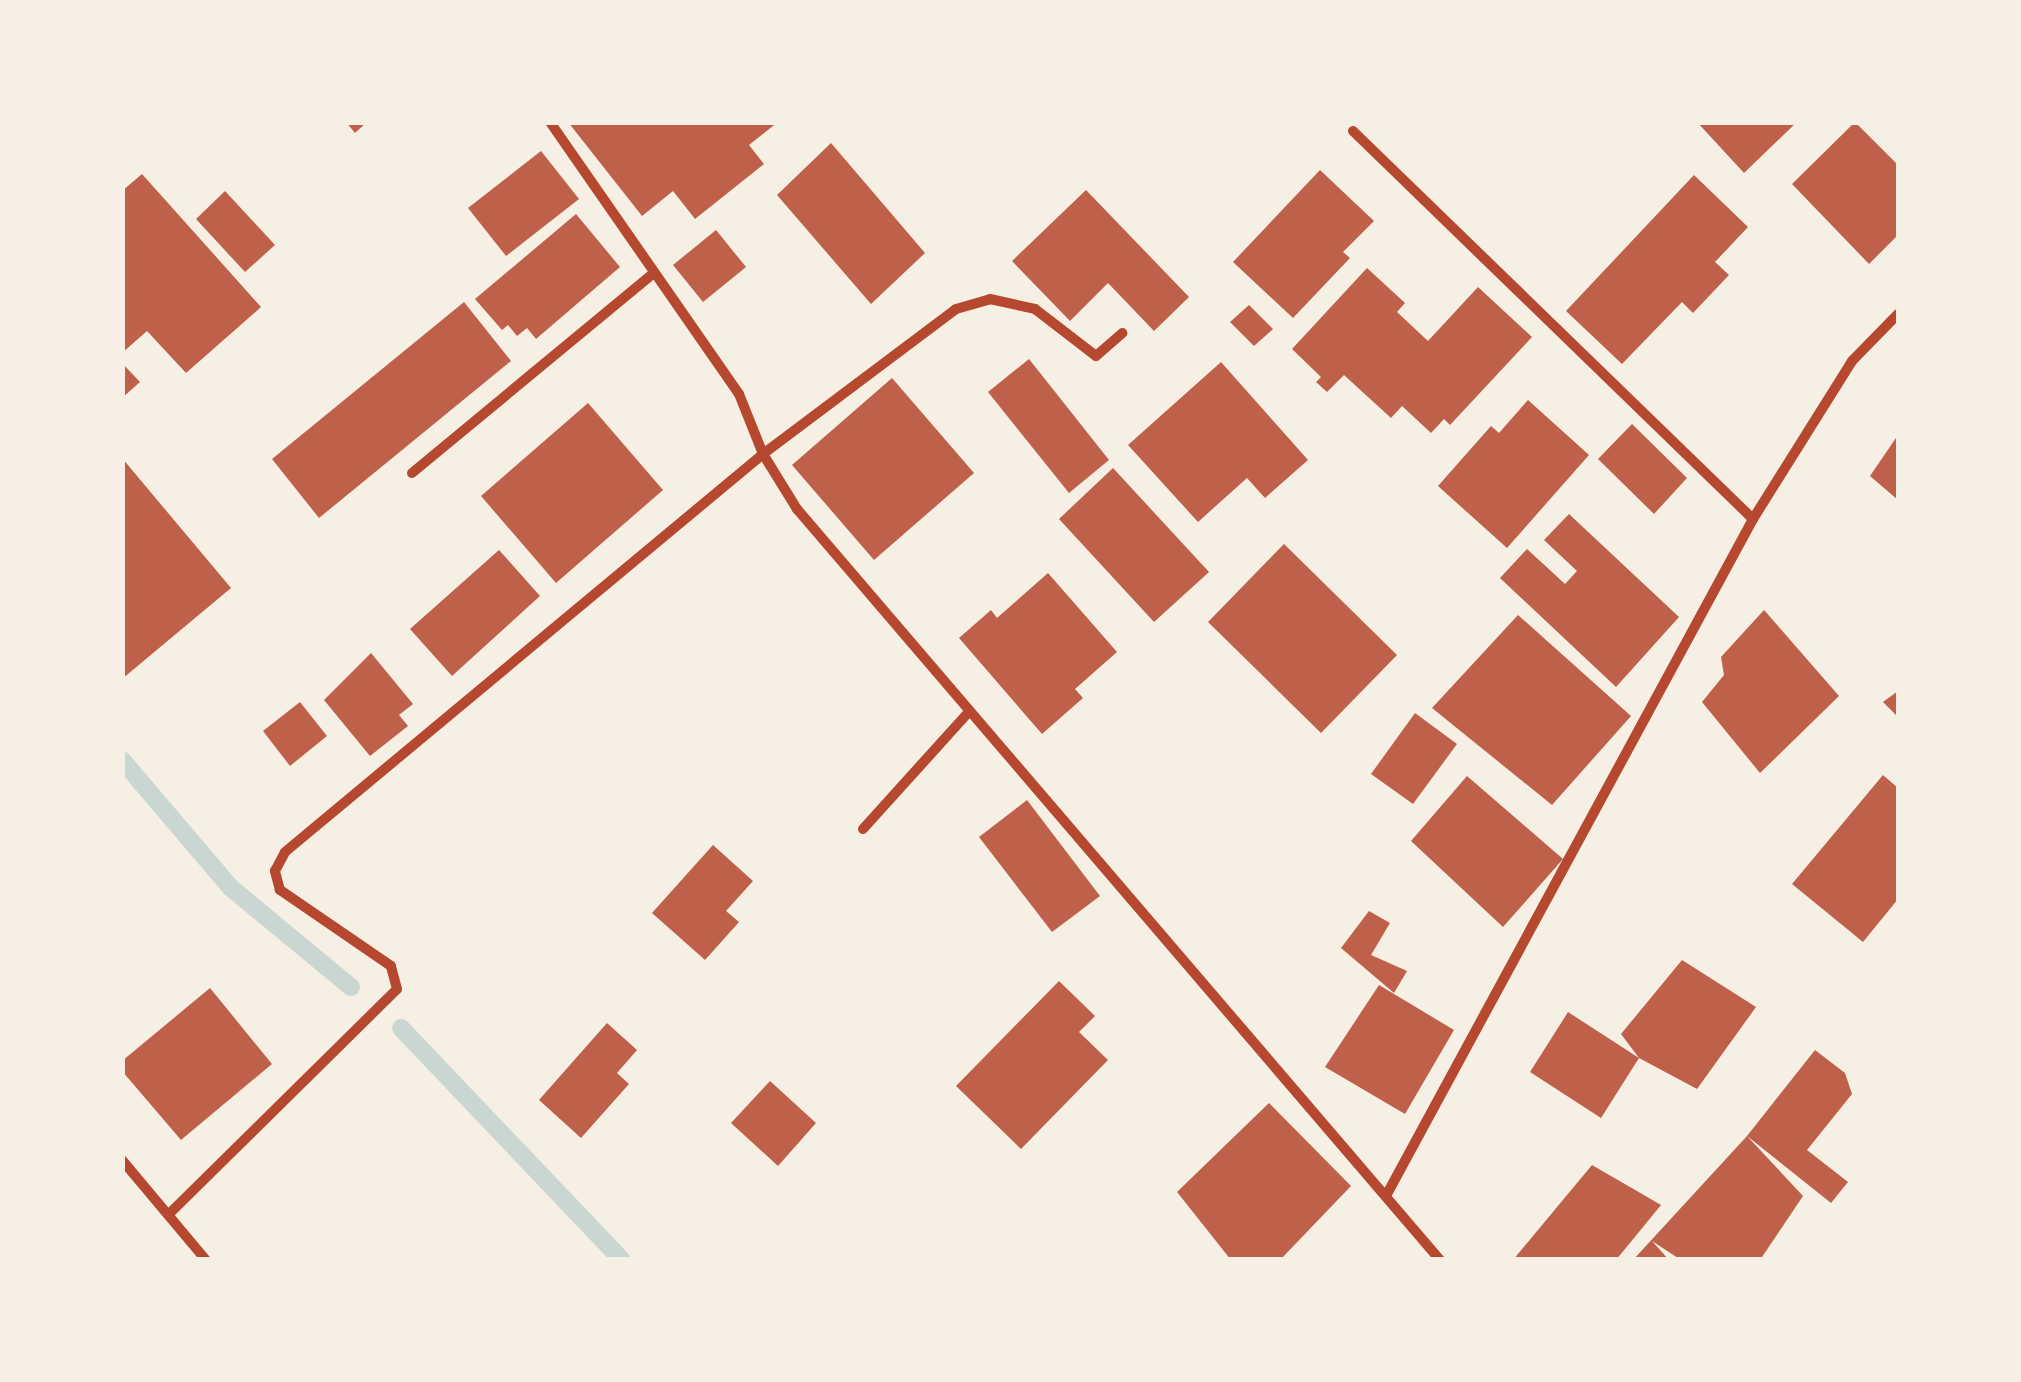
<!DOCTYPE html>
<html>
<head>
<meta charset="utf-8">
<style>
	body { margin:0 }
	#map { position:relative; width:2021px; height:1382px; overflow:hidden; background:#f6efe4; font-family:"Exo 2",sans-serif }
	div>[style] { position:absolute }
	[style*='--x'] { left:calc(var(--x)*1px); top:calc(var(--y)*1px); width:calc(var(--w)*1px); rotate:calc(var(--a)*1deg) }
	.stream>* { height:18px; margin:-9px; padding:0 9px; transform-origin:9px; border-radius:9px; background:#c9d6d2 }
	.building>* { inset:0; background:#bf614a }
	.minor>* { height:10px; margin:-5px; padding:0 5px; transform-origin:5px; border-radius:5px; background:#b5482f }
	span { translate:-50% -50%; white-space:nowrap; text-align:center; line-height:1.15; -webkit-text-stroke:10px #f6efe4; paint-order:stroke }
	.frame { position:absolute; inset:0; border:125px solid #f6efe4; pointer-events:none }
</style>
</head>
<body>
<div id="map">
	<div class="stream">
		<i style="--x:122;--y:760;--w:167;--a:49.6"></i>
		<i style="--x:230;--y:887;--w:157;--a:39.6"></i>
		<i style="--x:401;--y:1028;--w:320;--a:46.4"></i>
	</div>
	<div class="building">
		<i style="clip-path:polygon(346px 122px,367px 122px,355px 133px)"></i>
		<i style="clip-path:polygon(568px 122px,778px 122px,749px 145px,764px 164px,695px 219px,673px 191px,642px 216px)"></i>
		<i style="clip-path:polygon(1697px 122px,1797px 122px,1744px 173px)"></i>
		<i style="clip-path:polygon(1855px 122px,1898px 165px,1898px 235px,1869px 264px,1792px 184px)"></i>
		<i style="clip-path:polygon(831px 143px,925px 253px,871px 304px,777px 195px)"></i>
		<i style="clip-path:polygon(541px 151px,579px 199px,506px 256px,468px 208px)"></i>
		<i style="clip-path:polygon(1320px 170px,1374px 221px,1343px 252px,1350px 258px,1293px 318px,1233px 262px)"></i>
		<i style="clip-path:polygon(142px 174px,261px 307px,186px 373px,147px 331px,122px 353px,122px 191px)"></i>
		<i style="clip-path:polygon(1694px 175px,1748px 227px,1715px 262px,1729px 275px,1693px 313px,1682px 302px,1622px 364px,1566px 311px)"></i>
		<i style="clip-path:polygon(1086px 190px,1189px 297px,1154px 331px,1108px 283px,1070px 321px,1012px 261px)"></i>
		<i style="clip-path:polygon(225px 191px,275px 245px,245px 272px,196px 219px)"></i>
		<i style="clip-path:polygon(576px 214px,620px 267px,536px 339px,527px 328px,517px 336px,508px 325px,502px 330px,475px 299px)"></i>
		<i style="clip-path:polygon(716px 230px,746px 267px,703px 302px,673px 265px)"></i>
		<i style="clip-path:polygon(1367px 268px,1405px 303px,1397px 312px,1428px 341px,1478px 287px,1532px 337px,1450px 425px,1444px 419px,1431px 433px,1402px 406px,1391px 418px,1344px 375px,1327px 392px,1316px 382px,1321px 377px,1292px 349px)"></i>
		<i style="clip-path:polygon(464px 302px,511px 361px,319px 518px,272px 459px)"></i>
		<i style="clip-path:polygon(1249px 305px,1273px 329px,1254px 346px,1230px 322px)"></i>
		<i style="clip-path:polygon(1029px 359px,1109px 460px,1069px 493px,988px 392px)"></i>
		<i style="clip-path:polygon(1221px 362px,1308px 460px,1265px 498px,1247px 478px,1198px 522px,1128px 445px)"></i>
		<i style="clip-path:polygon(122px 363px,140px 382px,122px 398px)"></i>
		<i style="clip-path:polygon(892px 378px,974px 473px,874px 560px,792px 465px)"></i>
		<i style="clip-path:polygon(1528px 400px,1589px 455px,1507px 548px,1438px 486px,1491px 426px,1499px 433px)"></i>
		<i style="clip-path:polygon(588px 403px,663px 490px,556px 583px,481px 496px)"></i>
		<i style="clip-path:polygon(1632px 424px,1687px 478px,1654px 514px,1598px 459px)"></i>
		<i style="clip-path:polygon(1898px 435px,1898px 500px,1870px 476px)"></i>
		<i style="clip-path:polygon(122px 458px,231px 588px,122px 679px)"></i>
		<i style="clip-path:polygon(1113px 468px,1209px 572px,1154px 622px,1059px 519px)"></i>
		<i style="clip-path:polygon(1569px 514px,1679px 617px,1616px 687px,1500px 578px,1527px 549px,1565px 584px,1577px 571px,1544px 540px)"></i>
		<i style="clip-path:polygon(1284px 544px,1397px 655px,1321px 733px,1208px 622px)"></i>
		<i style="clip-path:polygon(499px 550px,540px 596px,452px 676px,410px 629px)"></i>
		<i style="clip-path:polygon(1048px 573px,1117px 652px,1075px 689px,1083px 698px,1042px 734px,959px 638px,991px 610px,997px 618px)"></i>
		<i style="clip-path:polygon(1764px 610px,1839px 696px,1760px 773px,1702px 702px,1724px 675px,1721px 657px)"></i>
		<i style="clip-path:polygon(1518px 615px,1631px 716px,1552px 805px,1432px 708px)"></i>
		<i style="clip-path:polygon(371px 653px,413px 704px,399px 715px,408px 726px,370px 756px,324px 700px)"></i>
		<i style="clip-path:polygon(1898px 691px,1898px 717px,1883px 702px)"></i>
		<i style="clip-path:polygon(300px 702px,327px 736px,290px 766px,263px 731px)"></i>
		<i style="clip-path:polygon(1415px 713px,1457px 744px,1413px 804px,1371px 774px)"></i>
		<i style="clip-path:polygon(1883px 775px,1898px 788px,1898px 899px,1863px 942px,1792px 884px)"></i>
		<i style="clip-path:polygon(1467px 776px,1563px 859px,1503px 927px,1411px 841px)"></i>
		<i style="clip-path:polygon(1027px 800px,1100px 896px,1052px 932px,979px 837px)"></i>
		<i style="clip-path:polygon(713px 845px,753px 881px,726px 911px,739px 922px,705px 960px,652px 913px)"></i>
		<i style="clip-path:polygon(1369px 911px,1390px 923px,1371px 955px,1407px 971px,1394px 993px,1341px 948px)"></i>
		<i style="clip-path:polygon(1682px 960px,1756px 1007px,1697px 1089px,1639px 1058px,1601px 1118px,1530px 1072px,1568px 1012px,1639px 1058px,1621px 1034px)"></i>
		<i style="clip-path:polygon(1059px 981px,1095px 1016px,1079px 1032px,1108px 1060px,1021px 1149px,956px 1086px)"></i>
		<i style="clip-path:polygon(1379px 985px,1454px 1030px,1405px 1114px,1325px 1067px)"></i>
		<i style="clip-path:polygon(210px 988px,272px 1064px,181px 1140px,122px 1071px,122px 1061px)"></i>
		<i style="clip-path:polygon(607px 1023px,637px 1050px,617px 1073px,629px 1084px,581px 1138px,539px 1100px)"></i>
		<i style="clip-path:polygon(1815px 1050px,1845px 1073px,1852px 1094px,1807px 1150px,1848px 1182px,1831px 1203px,1747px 1136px,1803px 1196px,1760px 1260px,1681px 1260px,1652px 1241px,1669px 1260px,1633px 1260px,1747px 1136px)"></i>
		<i style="clip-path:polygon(770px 1081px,816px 1123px,778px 1166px,731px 1123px)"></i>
		<i style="clip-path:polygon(1269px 1103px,1351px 1186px,1280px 1260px,1231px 1260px,1177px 1192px)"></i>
		<i style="clip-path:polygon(1592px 1165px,1661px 1205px,1616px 1260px,1513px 1260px)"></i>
	</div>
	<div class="minor">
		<i style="--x:550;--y:122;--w:331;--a:55.2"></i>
		<i style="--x:739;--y:394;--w:65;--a:68.2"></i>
		<i style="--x:763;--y:454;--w:65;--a:58.3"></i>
		<i style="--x:797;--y:509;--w:989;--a:49.43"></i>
		<i style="--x:1353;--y:131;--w:557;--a:44.13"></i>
		<i style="--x:412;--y:473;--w:314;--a:-39.6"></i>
		<i style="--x:863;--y:829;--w:155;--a:-47.9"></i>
		<i style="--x:122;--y:1160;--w:131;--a:50"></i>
		<i style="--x:1387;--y:1194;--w:768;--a:-61.53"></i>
		<i style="--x:1753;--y:519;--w:186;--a:-57.9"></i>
		<i style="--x:1852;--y:361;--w:66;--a:-45.6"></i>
		<i style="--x:169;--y:1214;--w:320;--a:-44.6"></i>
		<i style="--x:397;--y:989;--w:24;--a:-105"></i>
		<i style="--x:391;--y:966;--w:135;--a:-145.6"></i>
		<i style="--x:280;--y:890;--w:20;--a:-105"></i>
		<i style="--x:275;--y:871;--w:21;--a:-62"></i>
		<i style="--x:285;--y:852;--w:622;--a:-39.78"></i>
		<i style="--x:763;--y:454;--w:241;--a:-36.9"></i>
		<i style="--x:956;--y:309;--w:35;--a:-16"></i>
		<i style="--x:990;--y:299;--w:46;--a:12.5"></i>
		<i style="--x:1035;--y:309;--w:77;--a:37.6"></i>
		<i style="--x:1096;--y:356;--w:35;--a:-41"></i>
	</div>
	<div class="frame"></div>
</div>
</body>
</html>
